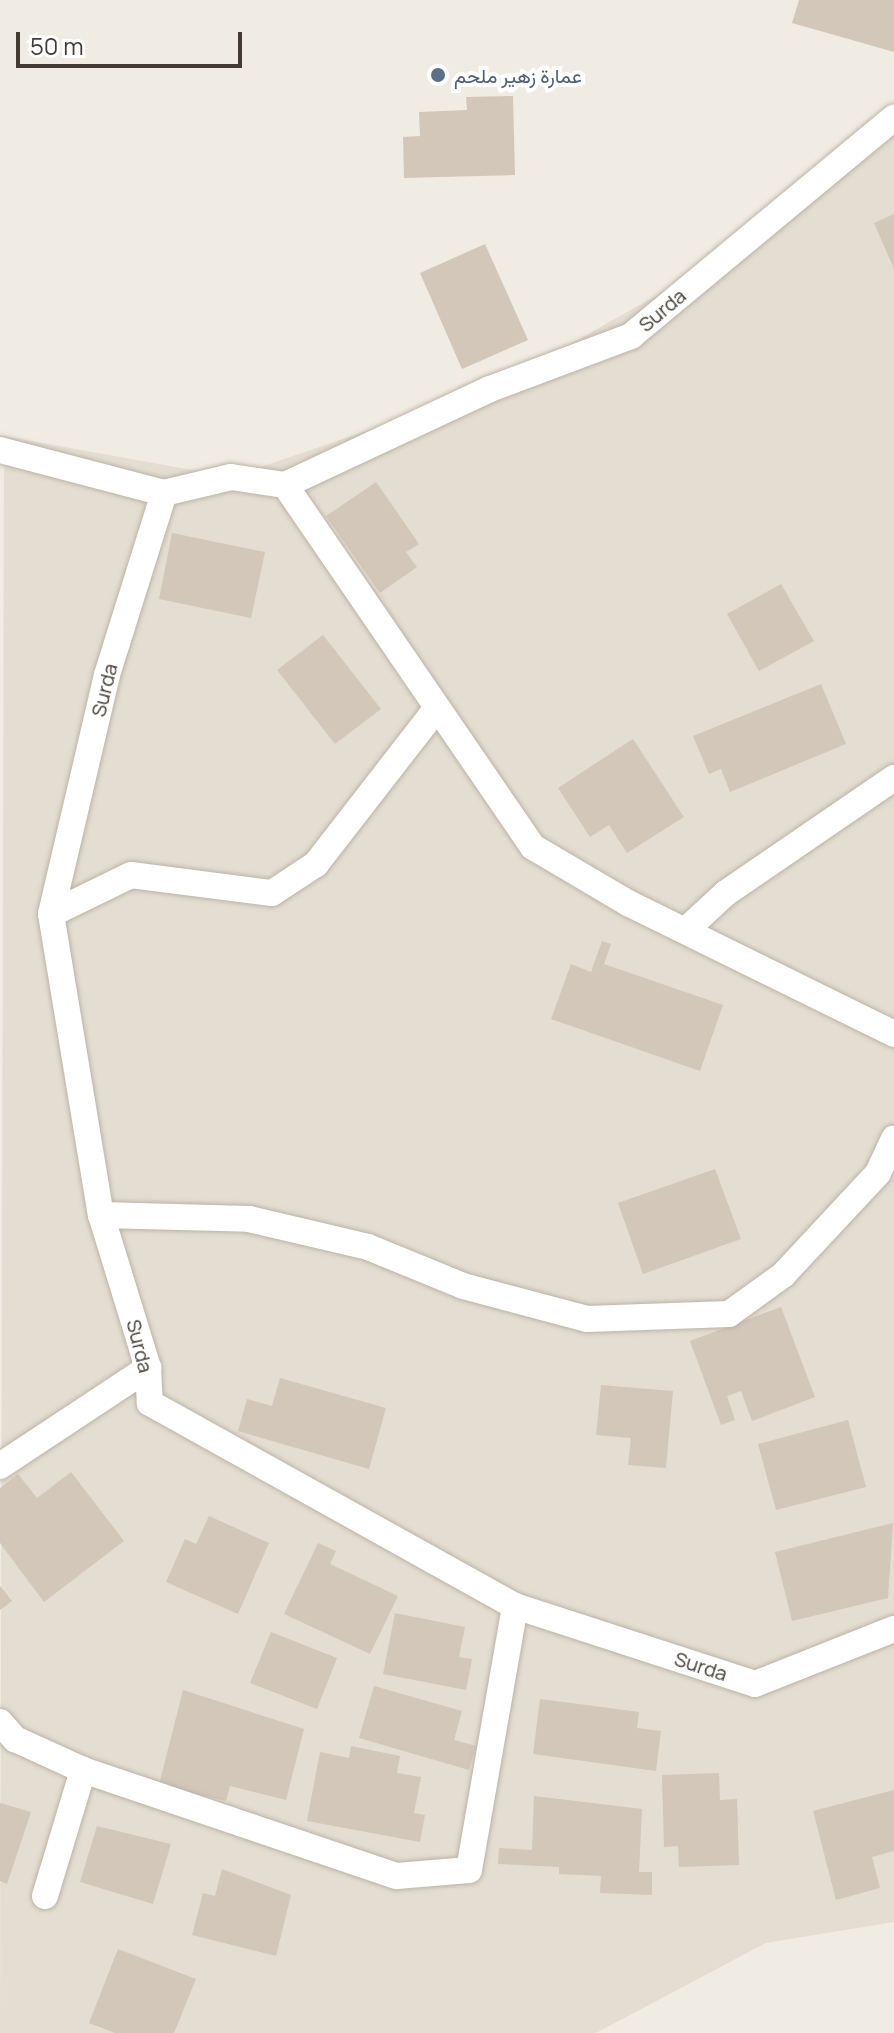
<!DOCTYPE html>
<html>
<head>
<meta charset="utf-8">
<style>
	body { margin:0 }
	#map { position:relative; width:894px; height:2033px; overflow:hidden; background:#f1ece3; font-family:Manrope,Vazirmatn,sans-serif }
	div>[style] { position:absolute }
	[style*='--x'] { left:calc(var(--x)*1px); top:calc(var(--y)*1px); width:calc(var(--w)*1px); rotate:calc(var(--a)*1deg) }
	.residential>* { inset:0; background:#e4ddd1 }
	.building>* { inset:0; background:#d2c7b9 }
	.roads { filter:drop-shadow(0 0 2px #bcb3a6) drop-shadow(0 0 2px #bcb3a6) }
	.street>* { height:26px; margin:-13px; padding:0 13px; transform-origin:13px; border-radius:13px; background:#fff }
	.dots>* { width:22px; height:22px; translate:-50% -50%; box-sizing:border-box; border:4px solid #fff; border-radius:50% }
	span { translate:-50% -50%; white-space:nowrap; text-align:center; line-height:1.15; -webkit-text-stroke:8px #fff; paint-order:stroke }
	.service-label { font-size:20px; color:#4e5e75 }
	.left { translate:0 -50%; text-align:left }
	.street-label { font-size:20px; color:#423c33 }
	.scale { position:absolute; left:16px; top:32px; width:226px; height:36px; box-sizing:border-box; border:4px solid #423c33; border-top:0; padding-left:10px; font-size:24px; line-height:28px; white-space:nowrap; color:#423c33; -webkit-text-stroke:6px #fff; paint-order:stroke }
</style>
</head>
<body>
<div id="map">
	<div class="residential">
		<i style="clip-path:polygon(894px 118px,894px 1922px,766px 1943px,596px 2033px,0 2033px,4px 436px,231px 477px,490px 389px,730px 254px)"></i>
	</div>
	<div class="building">
		<i style="clip-path:polygon(799px 0,894px 0,894px 52px,792px 23px)"></i>
		<i style="clip-path:polygon(513px 96px,515px 175px,404px 178px,403px 137px,420px 136px,419px 112px,467px 110px,466px 97px)"></i>
		<i style="clip-path:polygon(894px 214px,894px 269px,874px 223px)"></i>
		<i style="clip-path:polygon(485px 244px,528px 340px,462px 369px,420px 273px)"></i>
		<i style="clip-path:polygon(376px 482px,419px 544px,406px 552px,417px 567px,380px 593px,326px 516px)"></i>
		<i style="clip-path:polygon(172px 533px,265px 552px,251px 618px,159px 599px)"></i>
		<i style="clip-path:polygon(781px 584px,814px 641px,759px 671px,727px 614px)"></i>
		<i style="clip-path:polygon(323px 635px,381px 709px,335px 744px,277px 670px)"></i>
		<i style="clip-path:polygon(821px 684px,846px 744px,730px 792px,721px 769px,709px 774px,693px 736px)"></i>
		<i style="clip-path:polygon(633px 739px,684px 817px,627px 853px,609px 825px,590px 837px,558px 788px)"></i>
		<i style="clip-path:polygon(602px 941px,611px 944px,604px 964px,723px 1005px,700px 1071px,551px 1019px,571px 964px,591px 972px)"></i>
		<i style="clip-path:polygon(715px 1169px,741px 1239px,643px 1274px,618px 1203px)"></i>
		<i style="clip-path:polygon(781px 1307px,815px 1397px,752px 1421px,741px 1391px,727px 1396px,735px 1420px,721px 1425px,690px 1341px)"></i>
		<i style="clip-path:polygon(280px 1378px,386px 1408px,369px 1469px,238px 1431px,247px 1399px,272px 1406px)"></i>
		<i style="clip-path:polygon(601px 1385px,673px 1391px,666px 1468px,628px 1465px,631px 1438px,596px 1435px)"></i>
		<i style="clip-path:polygon(848px 1420px,866px 1487px,776px 1510px,758px 1444px)"></i>
		<i style="clip-path:polygon(71px 1472px,124px 1541px,44px 1602px,0 1543px,0 1488px,18px 1474px,37px 1498px)"></i>
		<i style="clip-path:polygon(209px 1516px,269px 1543px,238px 1614px,166px 1582px,185px 1539px,196px 1544px)"></i>
		<i style="clip-path:polygon(893px 1523px,888px 1598px,792px 1621px,775px 1552px)"></i>
		<i style="clip-path:polygon(318px 1543px,336px 1551px,330px 1564px,398px 1596px,370px 1654px,284px 1614px)"></i>
		<i style="clip-path:polygon(0 1586px,12px 1601px,0 1610px)"></i>
		<i style="clip-path:polygon(395px 1613px,465px 1627px,459px 1657px,472px 1659px,466px 1690px,383px 1674px)"></i>
		<i style="clip-path:polygon(271px 1632px,337px 1658px,317px 1709px,250px 1683px)"></i>
		<i style="clip-path:polygon(374px 1686px,462px 1711px,454px 1740px,476px 1746px,469px 1770px,359px 1738px)"></i>
		<i style="clip-path:polygon(183px 1690px,304px 1729px,286px 1800px,230px 1786px,226px 1801px,159px 1785px)"></i>
		<i style="clip-path:polygon(540px 1699px,639px 1712px,637px 1728px,661px 1731px,656px 1771px,533px 1754px)"></i>
		<i style="clip-path:polygon(351px 1746px,400px 1756px,397px 1773px,421px 1777px,414px 1813px,425px 1815px,420px 1842px,307px 1821px,320px 1752px,349px 1758px)"></i>
		<i style="clip-path:polygon(719px 1773px,720px 1800px,737px 1799px,739px 1865px,679px 1867px,678px 1846px,664px 1847px,662px 1775px)"></i>
		<i style="clip-path:polygon(894px 1790px,894px 1851px,872px 1857px,880px 1888px,836px 1900px,813px 1811px)"></i>
		<i style="clip-path:polygon(534px 1796px,642px 1809px,639px 1872px,652px 1872px,652px 1895px,600px 1893px,601px 1876px,559px 1874px,559px 1867px,498px 1864px,499px 1848px,532px 1850px)"></i>
		<i style="clip-path:polygon(0 1803px,31px 1812px,7px 1884px,0 1881px)"></i>
		<i style="clip-path:polygon(97px 1826px,171px 1844px,153px 1904px,80px 1882px)"></i>
		<i style="clip-path:polygon(222px 1869px,291px 1895px,276px 1956px,192px 1935px,203px 1893px,215px 1896px)"></i>
		<i style="clip-path:polygon(118px 1949px,196px 1979px,174px 2033px,115px 2033px,89px 2023px)"></i>
	</div>
	<div class="roads">
		<div class="street">
			<i style="--x:0;--y:450;--w:170;--a:14.7"></i>
			<i style="--x:164;--y:493;--w:69;--a:-13.4"></i>
			<i style="--x:231;--y:477;--w:55;--a:8.4"></i>
			<i style="--x:285;--y:485;--w:226;--a:-25.1"></i>
			<i style="--x:490;--y:389;--w:151;--a:-20.6"></i>
			<i style="--x:631;--y:336;--w:342;--a:-39.7"></i>
			<i style="--x:285;--y:485;--w:439;--a:55.6"></i>
			<i style="--x:533;--y:847;--w:110;--a:30.5"></i>
			<i style="--x:628;--y:903;--w:297;--a:26.2"></i>
			<i style="--x:164;--y:493;--w:191;--a:107.4"></i>
			<i style="--x:107;--y:675;--w:245;--a:103.2"></i>
			<i style="--x:51;--y:914;--w:305;--a:80.6"></i>
			<i style="--x:101;--y:1215;--w:160;--a:72.9"></i>
			<i style="--x:148;--y:1368;--w:35;--a:87"></i>
			<i style="--x:150;--y:1403;--w:418;--a:29.1"></i>
			<i style="--x:515;--y:1606;--w:252;--a:18"></i>
			<i style="--x:755;--y:1684;--w:149;--a:-21.6"></i>
			<i style="--x:51;--y:914;--w:89;--a:-26"></i>
			<i style="--x:131;--y:875;--w:142;--a:7.3"></i>
			<i style="--x:272;--y:893;--w:53;--a:-33.4"></i>
			<i style="--x:316;--y:864;--w:197;--a:-52.2"></i>
			<i style="--x:687;--y:929;--w:53;--a:-42.7"></i>
			<i style="--x:726;--y:893;--w:204;--a:-34.4"></i>
			<i style="--x:101;--y:1215;--w:148;--a:1.5"></i>
			<i style="--x:249;--y:1219;--w:122;--a:13.2"></i>
			<i style="--x:368;--y:1247;--w:103;--a:22.3"></i>
			<i style="--x:463;--y:1286;--w:128;--a:14.9"></i>
			<i style="--x:587;--y:1319;--w:142;--a:-2"></i>
			<i style="--x:729;--y:1314;--w:67;--a:-35.8"></i>
			<i style="--x:783;--y:1275;--w:139;--a:-47"></i>
			<i style="--x:878;--y:1173;--w:38;--a:-65"></i>
			<i style="--x:0;--y:1466;--w:178;--a:-33.5"></i>
			<i style="--x:0;--y:1722;--w:23;--a:49"></i>
			<i style="--x:15;--y:1739;--w:75;--a:24.5"></i>
			<i style="--x:83;--y:1770;--w:331;--a:18.7"></i>
			<i style="--x:397;--y:1876;--w:72;--a:-4.8"></i>
			<i style="--x:469;--y:1870;--w:268;--a:-80.1"></i>
			<i style="--x:45;--y:1896;--w:132;--a:-73.2"></i>
		</div>
	</div>
	<div class="dots">
		<i style="left:438px;top:75px;background:#5c6f8a"></i>
	</div>
	<div class="service-label">
		<span class="left" style="left:454px;top:75px">عمارة زهير ملحم</span>
	</div>
	<div class="street-label">
		<span style="left:662px;top:310px;rotate:-40deg">Surda</span>
		<span style="left:104px;top:690px;rotate:-76deg">Surda</span>
		<span style="left:140px;top:1346px;rotate:76deg">Surda</span>
		<span style="left:701px;top:1666px;rotate:18deg">Surda</span>
	</div>
	<div class="scale">50 m</div>
</div>
</body>
</html>
